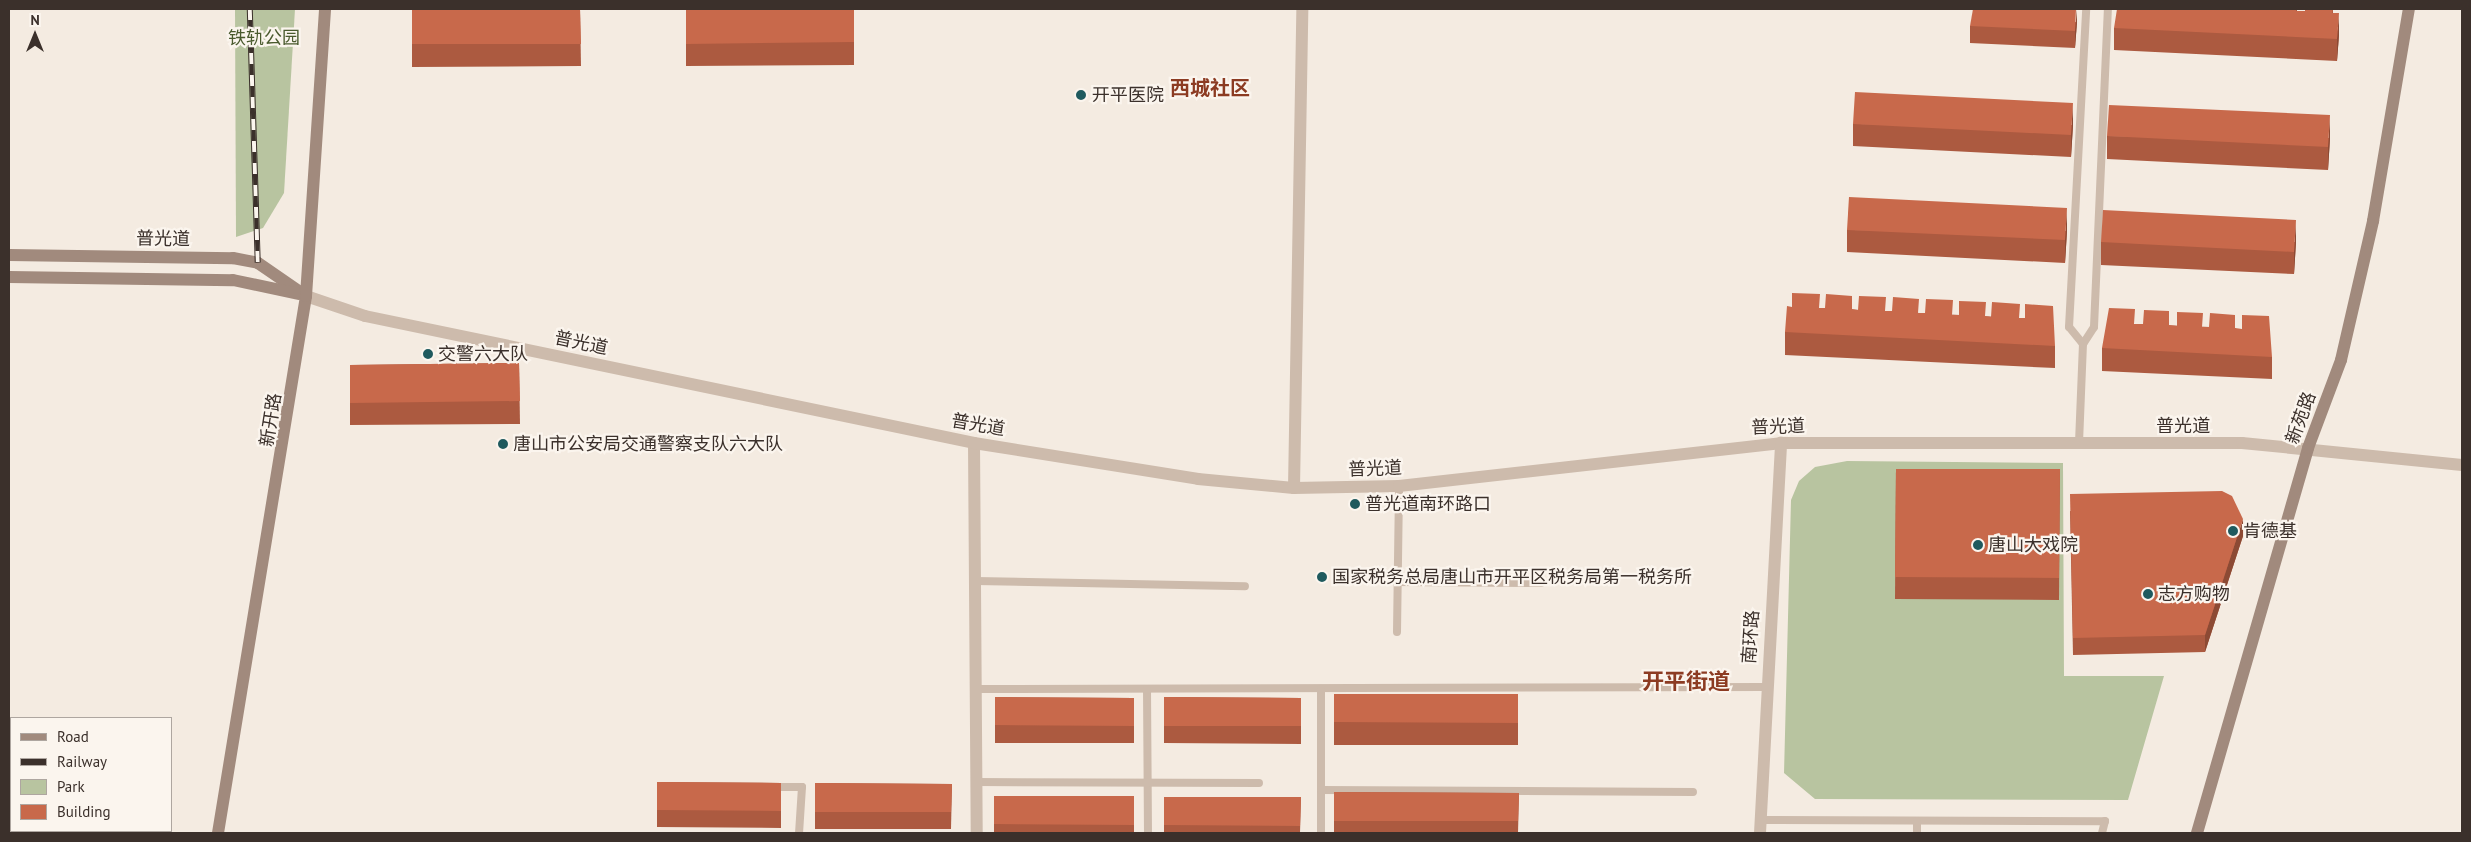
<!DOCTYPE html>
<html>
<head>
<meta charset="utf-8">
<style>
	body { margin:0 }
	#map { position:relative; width:2471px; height:842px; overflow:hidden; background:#f4ebe1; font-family:"PT Sans","Noto Sans SC",sans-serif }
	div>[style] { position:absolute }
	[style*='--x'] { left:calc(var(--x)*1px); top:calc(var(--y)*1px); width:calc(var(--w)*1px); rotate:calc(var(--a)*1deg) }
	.green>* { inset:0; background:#b8c4a0 }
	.service>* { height:8px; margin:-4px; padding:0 4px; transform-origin:4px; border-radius:4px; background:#cdbbac }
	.minor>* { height:12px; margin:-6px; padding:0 6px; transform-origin:6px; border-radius:6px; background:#cdbbac }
	.tertiary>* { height:12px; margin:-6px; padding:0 6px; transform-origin:6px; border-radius:6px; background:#cdbbac }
	.secondary>* { height:12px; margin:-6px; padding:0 6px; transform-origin:6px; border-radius:6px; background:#a18a7d }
	.rail>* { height:5.5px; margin-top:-2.75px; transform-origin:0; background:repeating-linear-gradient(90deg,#fbf5ee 0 11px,#3b302b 0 22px); box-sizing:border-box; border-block:1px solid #3b302b }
	.wall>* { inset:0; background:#ac5a40 }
	.shaded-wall>* { inset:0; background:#8c4a34 }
	.building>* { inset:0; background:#c8694b }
	.dots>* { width:14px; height:14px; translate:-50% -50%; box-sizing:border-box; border:2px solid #fbf5ee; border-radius:50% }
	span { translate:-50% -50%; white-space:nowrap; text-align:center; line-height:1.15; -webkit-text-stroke:4.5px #fbf5ee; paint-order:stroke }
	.park-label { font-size:18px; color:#4a5a2e }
	.poi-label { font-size:18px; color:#3b302b }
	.left { translate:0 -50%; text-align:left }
	.street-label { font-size:18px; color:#3b302b }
	.quarter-label { font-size:20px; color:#8c3b22; font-weight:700 }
	.district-label { font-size:22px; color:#8c3b22; font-weight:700 }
	.frame { position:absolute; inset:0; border:10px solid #3b302b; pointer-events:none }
	.legend { position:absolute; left:10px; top:717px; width:162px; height:115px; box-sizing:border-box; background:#fbf5ee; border:1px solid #aea6a0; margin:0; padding:6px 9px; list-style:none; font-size:15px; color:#3b302b }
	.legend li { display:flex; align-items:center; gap:10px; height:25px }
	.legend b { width:25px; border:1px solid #aea6a0 }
	.north { position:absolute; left:10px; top:10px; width:50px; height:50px; -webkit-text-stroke:4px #fbf5ee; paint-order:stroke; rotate:0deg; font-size:14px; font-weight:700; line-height:20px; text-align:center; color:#3b302b }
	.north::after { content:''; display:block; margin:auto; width:18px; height:22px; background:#3b302b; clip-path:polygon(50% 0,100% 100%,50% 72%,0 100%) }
</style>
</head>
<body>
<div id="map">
	<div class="green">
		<i style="clip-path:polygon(235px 9px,295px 9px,284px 193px,263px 228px,236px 237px)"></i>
		<i style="clip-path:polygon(1847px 461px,2063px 463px,2064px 676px,2164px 676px,2128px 800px,1815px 799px,1784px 773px,1791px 500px,1799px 481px,1815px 467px)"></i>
	</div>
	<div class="service">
		<i style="--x:2083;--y:344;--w:22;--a:-129"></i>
		<i style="--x:2069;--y:327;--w:318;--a:-86.9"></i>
		<i style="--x:2079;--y:443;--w:99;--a:-87.7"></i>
		<i style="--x:2083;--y:344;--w:20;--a:-57"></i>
		<i style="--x:2094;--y:327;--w:318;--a:-87.5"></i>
		<i style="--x:976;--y:581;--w:269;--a:1.1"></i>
		<i style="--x:1398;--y:582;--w:143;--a:0.4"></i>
		<i style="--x:1397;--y:632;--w:146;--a:-89.2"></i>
		<i style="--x:977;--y:689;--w:789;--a:-0.15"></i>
		<i style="--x:1147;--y:689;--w:144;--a:89.6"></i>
		<i style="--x:1321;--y:689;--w:144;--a:90"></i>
		<i style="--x:977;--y:782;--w:282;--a:0.2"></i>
		<i style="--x:772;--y:787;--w:30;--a:0"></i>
		<i style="--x:802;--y:787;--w:46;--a:93.7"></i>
		<i style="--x:1321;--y:790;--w:372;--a:0.3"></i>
		<i style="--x:1761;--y:820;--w:344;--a:0.2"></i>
		<i style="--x:2105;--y:821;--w:12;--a:104"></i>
		<i style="--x:1917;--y:821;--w:12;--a:90"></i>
	</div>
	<div class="minor">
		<i style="--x:974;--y:443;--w:390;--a:89.6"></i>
	</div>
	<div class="tertiary">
		<i style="--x:306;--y:296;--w:62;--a:18.7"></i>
		<i style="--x:365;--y:316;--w:622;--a:11.78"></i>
		<i style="--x:974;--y:443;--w:227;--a:9.1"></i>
		<i style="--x:1198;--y:479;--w:96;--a:5.4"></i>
		<i style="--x:1294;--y:488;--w:105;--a:-1.1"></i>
		<i style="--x:1399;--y:486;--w:384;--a:-6.4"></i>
		<i style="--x:1781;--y:443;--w:461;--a:0"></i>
		<i style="--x:2242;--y:443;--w:221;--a:5.7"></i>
		<i style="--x:1294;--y:488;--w:479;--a:-89"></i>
		<i style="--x:1760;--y:833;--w:391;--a:-86.9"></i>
	</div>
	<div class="secondary">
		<i style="--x:9;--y:255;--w:224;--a:0.8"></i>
		<i style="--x:233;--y:258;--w:25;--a:11"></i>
		<i style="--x:258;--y:263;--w:58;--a:34.5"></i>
		<i style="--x:9;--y:277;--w:224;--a:0.8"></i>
		<i style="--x:233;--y:280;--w:67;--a:12"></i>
		<i style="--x:218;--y:833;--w:544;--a:-80.69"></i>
		<i style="--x:306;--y:296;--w:288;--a:-86.2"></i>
		<i style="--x:2197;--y:833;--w:401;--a:-73.9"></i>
		<i style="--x:2308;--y:448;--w:94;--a:-69.4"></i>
		<i style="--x:2341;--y:360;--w:143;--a:-77"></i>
		<i style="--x:2373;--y:221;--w:215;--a:-80.4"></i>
	</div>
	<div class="rail">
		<i style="--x:250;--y:9;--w:254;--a:88.2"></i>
	</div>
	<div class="wall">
		<i style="clip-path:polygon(580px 9px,581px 66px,412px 67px,412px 10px)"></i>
		<i style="clip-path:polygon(686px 9px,854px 9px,854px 65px,686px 66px)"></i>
		<i style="clip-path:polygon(2261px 9px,2297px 9px,2297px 11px,2305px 11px,2333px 9px,2333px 13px,2339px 35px,2337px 61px,2114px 50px,2114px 28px)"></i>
		<i style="clip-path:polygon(2077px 22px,2075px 48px,1970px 43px,1970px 26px)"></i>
		<i style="clip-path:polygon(1853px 124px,2073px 125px,2071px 157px,1853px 146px)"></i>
		<i style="clip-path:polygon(2107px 136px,2330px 138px,2328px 170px,2107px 159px)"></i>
		<i style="clip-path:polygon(1847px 230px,2067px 231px,2065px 263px,1847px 252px)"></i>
		<i style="clip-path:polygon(2101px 242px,2296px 242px,2294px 274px,2101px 265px)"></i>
		<i style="clip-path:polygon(1820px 308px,2020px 318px,2055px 346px,2055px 368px,1785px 355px,1785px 332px)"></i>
		<i style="clip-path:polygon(2135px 324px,2235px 328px,2272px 357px,2272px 379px,2102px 371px,2102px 348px)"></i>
		<i style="clip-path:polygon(519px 363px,520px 424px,350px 425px,350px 365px)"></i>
		<i style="clip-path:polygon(1896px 469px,2060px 469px,2059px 600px,1895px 599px)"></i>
		<i style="clip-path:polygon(2070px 511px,2243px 536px,2205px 652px,2073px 655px)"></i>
		<i style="clip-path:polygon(1334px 694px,1518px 694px,1518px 745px,1334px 745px)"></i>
		<i style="clip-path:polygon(995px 697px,1134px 698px,1134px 743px,995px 743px)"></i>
		<i style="clip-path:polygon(1164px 697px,1301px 698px,1301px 744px,1164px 743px)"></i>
		<i style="clip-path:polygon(657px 782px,781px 783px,781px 828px,657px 827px)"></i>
		<i style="clip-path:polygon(815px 783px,952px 784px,951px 829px,815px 829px)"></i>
		<i style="clip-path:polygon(1334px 792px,1519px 793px,1518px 833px,1334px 833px)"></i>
		<i style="clip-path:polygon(994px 796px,1134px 796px,1134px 833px,994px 833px)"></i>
		<i style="clip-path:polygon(1164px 797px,1301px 797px,1300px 833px,1164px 833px)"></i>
	</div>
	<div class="shaded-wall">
		<i style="clip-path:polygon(2077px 9px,2077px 22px,2075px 48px,2075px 31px)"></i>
		<i style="clip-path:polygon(2339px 13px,2339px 35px,2337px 61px,2337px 39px)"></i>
		<i style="clip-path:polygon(2073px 103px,2073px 125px,2071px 157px,2071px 135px)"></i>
		<i style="clip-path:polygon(2330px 115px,2330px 138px,2328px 170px,2328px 147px)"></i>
		<i style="clip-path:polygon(2067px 208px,2067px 231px,2065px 263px,2065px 240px)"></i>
		<i style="clip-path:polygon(2296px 220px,2296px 242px,2294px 274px,2294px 252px)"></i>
		<i style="clip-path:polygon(2243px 519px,2243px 536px,2205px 652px,2205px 635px)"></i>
	</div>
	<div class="building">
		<i style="clip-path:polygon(580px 9px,581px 44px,412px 44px,412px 10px)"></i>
		<i style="clip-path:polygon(686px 9px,854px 9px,854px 42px,686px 44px)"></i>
		<i style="clip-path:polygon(1973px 9px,2076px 9px,2075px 31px,1970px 26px)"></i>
		<i style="clip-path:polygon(2117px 9px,2296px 9px,2296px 11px,2305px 11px,2305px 9px,2333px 9px,2332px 13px,2339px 13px,2337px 39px,2114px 28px)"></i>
		<i style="clip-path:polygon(1855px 92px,2073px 103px,2071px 135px,1853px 124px)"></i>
		<i style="clip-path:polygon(2109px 105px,2330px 115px,2328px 147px,2107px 136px)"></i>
		<i style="clip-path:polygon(1849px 197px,2067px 208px,2065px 240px,1847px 230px)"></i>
		<i style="clip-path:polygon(2103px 210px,2296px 220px,2294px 252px,2101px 242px)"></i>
		<i style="clip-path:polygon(1792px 293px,1820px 294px,1819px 308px,1825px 308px,1826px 294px,1852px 296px,1852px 309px,1858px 310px,1859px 296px,1886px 297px,1885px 311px,1892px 311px,1893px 297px,1919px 299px,1918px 313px,1925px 313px,1926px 299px,1953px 300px,1952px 315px,1959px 315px,1959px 301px,1986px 302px,1985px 316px,1991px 317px,1992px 302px,2020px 304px,2019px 318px,2025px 318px,2025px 304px,2053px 306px,2055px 346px,1785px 332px,1787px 306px,1792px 307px)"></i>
		<i style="clip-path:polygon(2109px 308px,2135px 309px,2134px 324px,2143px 324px,2144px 310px,2169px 311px,2169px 325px,2177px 326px,2177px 312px,2203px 313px,2202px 327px,2209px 327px,2210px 313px,2235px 315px,2235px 328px,2242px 329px,2242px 315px,2269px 316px,2272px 357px,2102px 348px)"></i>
		<i style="clip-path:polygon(519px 363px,520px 401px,350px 403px,350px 365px)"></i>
		<i style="clip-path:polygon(1896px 469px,2060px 469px,2059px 578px,1895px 577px)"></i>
		<i style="clip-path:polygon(2222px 491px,2232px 496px,2243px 519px,2205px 635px,2073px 638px,2070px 494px)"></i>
		<i style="clip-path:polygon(1334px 694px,1518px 694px,1518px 723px,1334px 722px)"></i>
		<i style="clip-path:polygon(995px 697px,1134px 698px,1134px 726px,995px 725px)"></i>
		<i style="clip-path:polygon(1164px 697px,1301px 698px,1301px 726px,1164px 726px)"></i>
		<i style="clip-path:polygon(657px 782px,781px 783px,781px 811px,657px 810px)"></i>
		<i style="clip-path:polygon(815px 783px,952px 784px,951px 812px,815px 812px)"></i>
		<i style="clip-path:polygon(1334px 792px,1519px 793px,1518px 821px,1334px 821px)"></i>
		<i style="clip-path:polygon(994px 796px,1134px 796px,1134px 825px,994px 824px)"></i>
		<i style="clip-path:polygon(1164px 797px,1301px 797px,1300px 826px,1164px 825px)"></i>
	</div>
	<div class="dots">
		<i style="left:1081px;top:95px;background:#1f5a5e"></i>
		<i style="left:428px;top:354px;background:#1f5a5e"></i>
		<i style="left:503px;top:444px;background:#1f5a5e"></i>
		<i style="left:1355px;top:504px;background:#1f5a5e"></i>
		<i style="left:2233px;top:531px;background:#1f5a5e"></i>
		<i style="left:1978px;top:545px;background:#1f5a5e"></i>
		<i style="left:1322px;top:577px;background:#1f5a5e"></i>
		<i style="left:2148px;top:594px;background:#1f5a5e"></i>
	</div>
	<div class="park-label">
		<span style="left:264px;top:38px">铁轨公园</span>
	</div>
	<div class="poi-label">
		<span class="left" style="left:1092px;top:95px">开平医院</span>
		<span class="left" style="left:438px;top:354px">交警六大队</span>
		<span class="left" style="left:513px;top:444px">唐山市公安局交通警察支队六大队</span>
		<span class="left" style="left:1365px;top:504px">普光道南环路口</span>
		<span class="left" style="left:2243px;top:531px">肯德基</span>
		<span class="left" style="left:1988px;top:545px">唐山大戏院</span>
		<span class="left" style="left:1332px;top:577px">国家税务总局唐山市开平区税务局第一税务所</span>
		<span class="left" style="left:2158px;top:594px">志方购物</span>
	</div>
	<div class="street-label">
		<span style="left:163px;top:239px;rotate:1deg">普光道</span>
		<span style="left:581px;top:343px;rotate:12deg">普光道</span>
		<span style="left:2301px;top:418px;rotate:-70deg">新苑路</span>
		<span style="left:271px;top:420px;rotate:-81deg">新开路</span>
		<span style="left:978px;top:425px;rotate:10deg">普光道</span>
		<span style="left:2183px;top:426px">普光道</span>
		<span style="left:1778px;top:427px;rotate:-2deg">普光道</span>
		<span style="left:1375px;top:469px;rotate:-2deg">普光道</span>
		<span style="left:1751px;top:637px;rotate:-86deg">南环路</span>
	</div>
	<div class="quarter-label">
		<span style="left:1210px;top:88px">西城社区</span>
	</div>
	<div class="district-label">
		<span style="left:1686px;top:682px">开平街道</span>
	</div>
	<div class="frame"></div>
	<ul class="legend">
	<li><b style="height:6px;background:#a18a7d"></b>Road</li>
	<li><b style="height:6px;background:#3b302b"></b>Railway</li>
	<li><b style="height:14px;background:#b8c4a0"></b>Park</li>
	<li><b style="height:14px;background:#c8694b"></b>Building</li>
	</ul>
	<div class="north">N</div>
</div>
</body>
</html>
